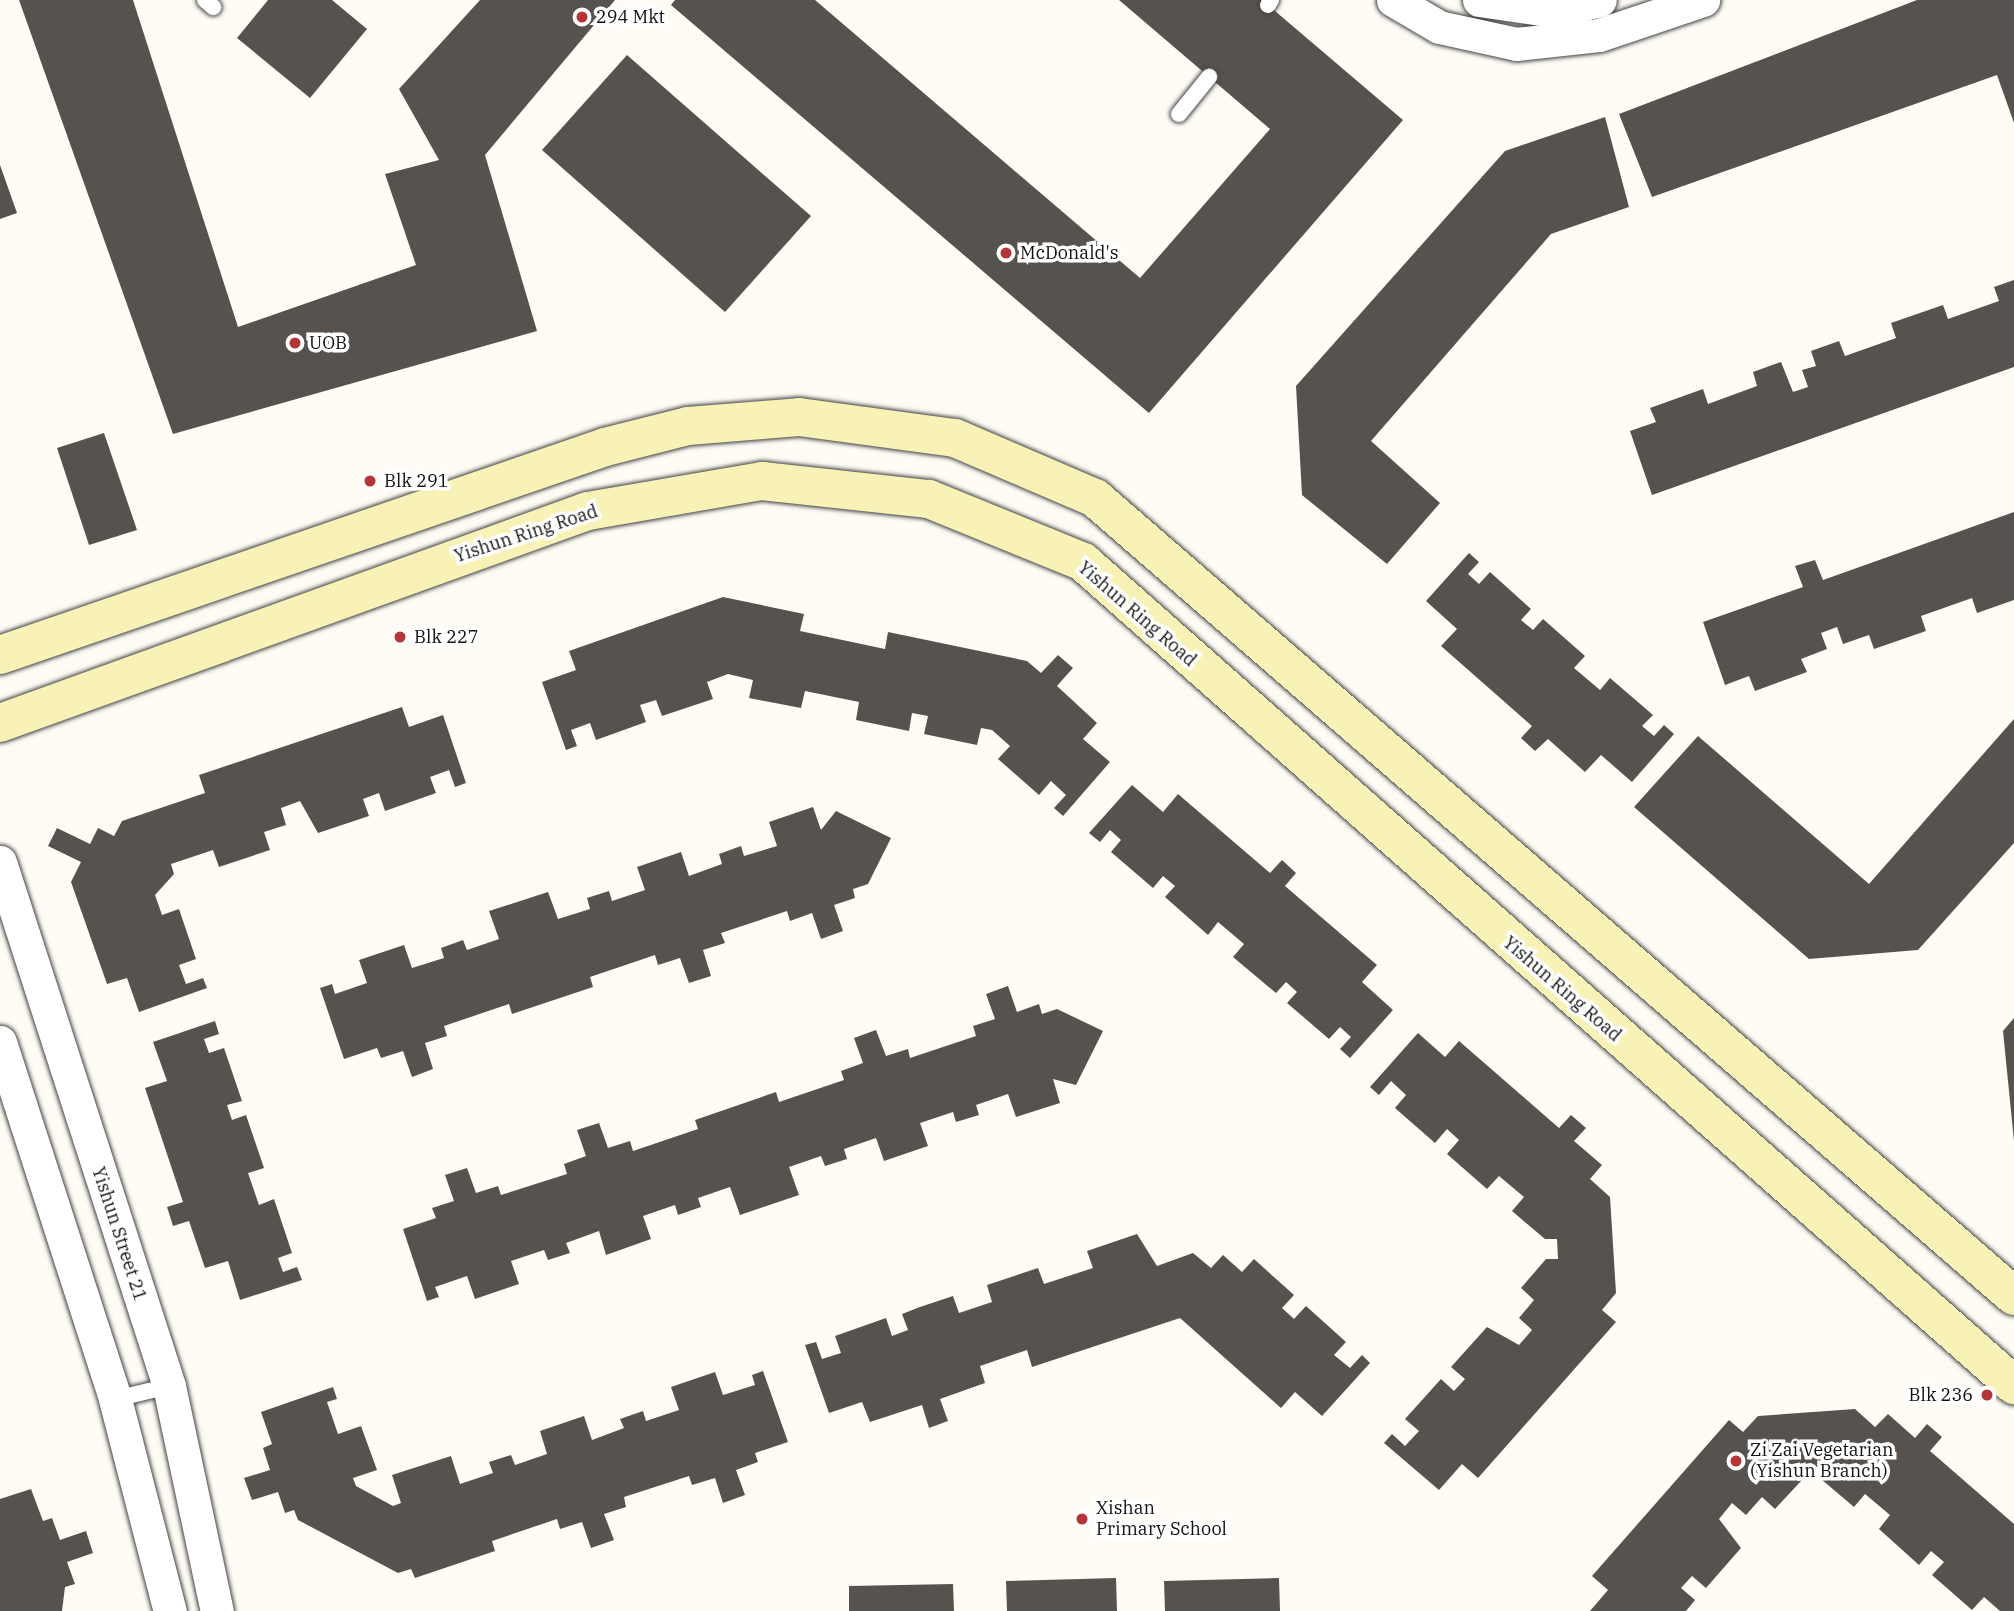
<!DOCTYPE html>
<html>
<head>
<meta charset="utf-8">
<style>
	body { margin:0 }
	#map { position:relative; width:2014px; height:1611px; overflow:hidden; background:#fefcf5; font-family:"IBM Plex Serif",serif }
	div>[style] { position:absolute }
	[style*='--x'] { left:calc(var(--x)*1px); top:calc(var(--y)*1px); width:calc(var(--w)*1px); rotate:calc(var(--a)*1deg) }
	.building>* { inset:0; background:#58524e }
	.roads { filter:drop-shadow(0 0 2px #444) drop-shadow(0 0 2px #444) }
	.lane>* { height:16px; margin:-8px; padding:0 8px; transform-origin:8px; border-radius:8px; background:#fff }
	.street>* { height:33px; margin:-16.5px; padding:0 16.5px; transform-origin:16.5px; border-radius:16.5px; background:#fff }
	.secondary>* { height:38px; margin:-19px; padding:0 19px; transform-origin:19px; border-radius:19px; background:#f8f2b6 }
	.dots>* { width:19px; height:19px; translate:-50% -50%; box-sizing:border-box; border:4px solid #fff; border-radius:50% }
	span { translate:-50% -50%; white-space:nowrap; text-align:center; line-height:1.15; -webkit-text-stroke:7px #fff; paint-order:stroke }
	.poi-label { font-size:18px; color:#111 }
	.left { translate:0 -50%; text-align:left }
	.right { translate:-100% -50%; text-align:right }
	.street-label { font-size:18px; color:#111 }
</style>
</head>
<body>
<div id="map">
	<div class="building">
		<i style="clip-path:polygon(19px 0,133px 0,238px 327px,416px 265px,385px 174px,439px 160px,399px 89px,480px 0,615px 0,485px 155px,537px 331px,173px 434px)"></i>
		<i style="clip-path:polygon(268px 0,332px 0,367px 29px,310px 98px,237px 38px)"></i>
		<i style="clip-path:polygon(675px 0,815px 0,1140px 278px,1270px 129px,1119px 0,1262px 0,1403px 120px,1149px 413px,671px 5px)"></i>
		<i style="clip-path:polygon(1917px 0,2014px 0,2014px 123px,1997px 75px,1652px 197px,1619px 114px)"></i>
		<i style="clip-path:polygon(627px 55px,811px 216px,725px 312px,542px 150px)"></i>
		<i style="clip-path:polygon(1605px 117px,1629px 207px,1551px 234px,1371px 441px,1440px 503px,1387px 564px,1302px 495px,1296px 386px,1505px 151px)"></i>
		<i style="clip-path:polygon(0 165px,17px 213px,0 219px)"></i>
		<i style="clip-path:polygon(2014px 280px,2014px 367px,1652px 495px,1630px 431px,1656px 422px,1650px 408px,1703px 389px,1708px 404px,1757px 386px,1753px 372px,1781px 362px,1793px 392px,1808px 387px,1802px 370px,1816px 366px,1811px 351px,1839px 341px,1845px 356px,1896px 338px,1891px 323px,1943px 305px,1948px 319px,1999px 301px,1994px 287px)"></i>
		<i style="clip-path:polygon(104px 433px,137px 530px,89px 545px,57px 448px)"></i>
		<i style="clip-path:polygon(2014px 512px,2014px 600px,1977px 613px,1972px 598px,1921px 616px,1926px 631px,1874px 649px,1869px 635px,1843px 644px,1837px 627px,1821px 633px,1827px 649px,1801px 659px,1807px 672px,1755px 691px,1749px 676px,1725px 685px,1703px 622px,1803px 587px,1795px 566px,1815px 560px,1823px 580px)"></i>
		<i style="clip-path:polygon(1469px 553px,1479px 562px,1468px 574px,1479px 584px,1490px 572px,1531px 609px,1521px 620px,1533px 630px,1543px 619px,1585px 656px,1574px 668px,1600px 690px,1610px 678px,1653px 715px,1642px 726px,1654px 736px,1664px 725px,1674px 734px,1632px 782px,1601px 755px,1585px 772px,1548px 739px,1535px 751px,1521px 738px,1532px 726px,1441px 646px,1457px 629px,1426px 601px)"></i>
		<i style="clip-path:polygon(723px 597px,804px 614px,800px 631px,885px 649px,888px 632px,1027px 661px,1041px 673px,1058px 655px,1073px 668px,1057px 686px,1097px 723px,1083px 739px,1110px 762px,1063px 816px,1054px 808px,1066px 795px,1051px 781px,1039px 795px,998px 759px,1010px 746px,992px 730px,981px 728px,977px 745px,924px 734px,928px 716px,912px 713px,909px 731px,856px 720px,859px 702px,805px 691px,801px 708px,749px 698px,753px 680px,728px 674px,707px 682px,713px 699px,662px 716px,656px 700px,640px 705px,646px 722px,596px 740px,590px 723px,571px 730px,577px 746px,566px 750px,542px 682px,576px 670px,569px 651px)"></i>
		<i style="clip-path:polygon(402px 707px,409px 727px,443px 715px,466px 783px,455px 787px,449px 770px,430px 777px,436px 793px,385px 811px,379px 793px,363px 799px,369px 816px,318px 833px,300px 801px,281px 808px,286px 825px,264px 832px,270px 850px,219px 867px,213px 850px,171px 864px,174px 874px,155px 895px,162px 915px,179px 909px,196px 959px,179px 965px,186px 984px,203px 978px,207px 988px,139px 1012px,127px 978px,107px 984px,71px 882px,81px 862px,48px 846px,57px 828px,90px 844px,98px 828px,114px 836px,122px 821px,205px 793px,199px 775px)"></i>
		<i style="clip-path:polygon(2014px 719px,2014px 843px,1918px 950px,1809px 959px,1634px 807px,1698px 736px,1869px 884px)"></i>
		<i style="clip-path:polygon(1132px 785px,1163px 812px,1178px 794px,1270px 873px,1282px 860px,1296px 873px,1285px 886px,1377px 965px,1362px 982px,1393px 1010px,1350px 1058px,1340px 1049px,1351px 1037px,1340px 1027px,1329px 1039px,1287px 1003px,1297px 992px,1286px 982px,1276px 993px,1233px 957px,1244px 944px,1218px 922px,1208px 935px,1165px 897px,1175px 886px,1163px 876px,1153px 888px,1111px 852px,1121px 840px,1110px 830px,1100px 842px,1089px 833px)"></i>
		<i style="clip-path:polygon(813px 807px,821px 830px,836px 811px,891px 838px,868px 884px,853px 889px,855px 898px,834px 905px,843px 931px,821px 939px,812px 913px,790px 921px,787px 911px,721px 933px,725px 943px,703px 950px,711px 976px,689px 983px,680px 958px,658px 965px,655px 955px,590px 977px,593px 987px,512px 1014px,509px 1004px,444px 1026px,447px 1036px,425px 1043px,433px 1069px,412px 1077px,403px 1051px,381px 1058px,377px 1048px,344px 1059px,320px 988px,332px 984px,335px 994px,367px 983px,359px 960px,404px 945px,412px 968px,444px 958px,441px 948px,463px 940px,467px 950px,499px 939px,489px 911px,548px 892px,558px 919px,590px 909px,587px 898px,609px 891px,612px 901px,645px 890px,637px 867px,681px 852px,689px 876px,722px 864px,719px 854px,741px 846px,744px 856px,777px 846px,769px 822px)"></i>
		<i style="clip-path:polygon(1008px 986px,1017px 1012px,1039px 1004px,1042px 1014px,1057px 1009px,1103px 1031px,1076px 1085px,1053px 1079px,1060px 1103px,1016px 1117px,1008px 1094px,976px 1105px,979px 1115px,956px 1122px,953px 1112px,920px 1123px,928px 1146px,884px 1161px,876px 1138px,844px 1149px,847px 1159px,825px 1166px,821px 1156px,789px 1167px,799px 1195px,740px 1215px,730px 1187px,698px 1198px,701px 1207px,678px 1215px,675px 1205px,643px 1216px,651px 1239px,606px 1255px,599px 1231px,566px 1243px,570px 1253px,548px 1260px,544px 1250px,511px 1261px,519px 1284px,475px 1299px,467px 1276px,435px 1287px,439px 1297px,427px 1301px,403px 1229px,436px 1218px,432px 1208px,454px 1201px,445px 1175px,467px 1168px,476px 1193px,498px 1186px,501px 1195px,567px 1174px,564px 1164px,586px 1156px,577px 1130px,599px 1123px,608px 1148px,630px 1141px,633px 1151px,698px 1129px,695px 1120px,776px 1092px,779px 1102px,844px 1080px,841px 1071px,863px 1063px,854px 1038px,876px 1030px,886px 1056px,908px 1049px,910px 1058px,976px 1036px,973px 1026px,995px 1019px,986px 994px)"></i>
		<i style="clip-path:polygon(2014px 1018px,2014px 1141px,2003px 1031px)"></i>
		<i style="clip-path:polygon(215px 1021px,219px 1034px,204px 1039px,209px 1053px,224px 1048px,242px 1101px,227px 1105px,232px 1120px,246px 1115px,264px 1168px,248px 1173px,259px 1205px,274px 1199px,292px 1253px,278px 1258px,283px 1272px,297px 1267px,302px 1280px,240px 1300px,228px 1261px,205px 1268px,189px 1221px,173px 1226px,167px 1207px,183px 1202px,145px 1088px,167px 1081px,153px 1042px)"></i>
		<i style="clip-path:polygon(1418px 1033px,1445px 1057px,1459px 1041px,1559px 1128px,1571px 1115px,1586px 1128px,1574px 1141px,1602px 1165px,1590px 1179px,1610px 1197px,1616px 1293px,1602px 1310px,1616px 1322px,1478px 1478px,1462px 1464px,1439px 1490px,1384px 1443px,1392px 1434px,1405px 1446px,1419px 1431px,1405px 1419px,1441px 1379px,1454px 1391px,1465px 1379px,1451px 1367px,1487px 1327px,1519px 1345px,1532px 1330px,1519px 1318px,1534px 1300px,1521px 1288px,1546px 1259px,1558px 1259px,1557px 1239px,1545px 1239px,1512px 1211px,1524px 1197px,1499px 1176px,1487px 1189px,1447px 1154px,1459px 1140px,1447px 1129px,1435px 1143px,1395px 1108px,1406px 1095px,1391px 1081px,1379px 1095px,1370px 1087px)"></i>
		<i style="clip-path:polygon(1137px 1234px,1157px 1266px,1193px 1253px,1211px 1268px,1223px 1255px,1242px 1272px,1254px 1259px,1294px 1295px,1282px 1308px,1294px 1319px,1306px 1306px,1346px 1342px,1334px 1355px,1350px 1368px,1362px 1355px,1370px 1363px,1322px 1416px,1295px 1392px,1281px 1408px,1180px 1318px,1032px 1367px,1027px 1350px,980px 1366px,985px 1383px,940px 1399px,948px 1421px,929px 1428px,922px 1405px,870px 1422px,862px 1402px,829px 1413px,805px 1345px,816px 1342px,822px 1359px,841px 1353px,835px 1336px,886px 1318px,892px 1336px,908px 1330px,902px 1314px,920px 1307px,953px 1296px,959px 1313px,992px 1302px,987px 1285px,1038px 1268px,1044px 1284px,1093px 1268px,1087px 1251px)"></i>
		<i style="clip-path:polygon(763px 1371px,788px 1442px,755px 1453px,758px 1462px,736px 1470px,745px 1495px,723px 1503px,715px 1478px,692px 1485px,689px 1476px,624px 1497px,626px 1507px,604px 1514px,614px 1540px,591px 1548px,582px 1522px,560px 1529px,557px 1519px,492px 1541px,495px 1551px,415px 1578px,411px 1569px,398px 1573px,298px 1520px,294px 1510px,285px 1513px,278px 1492px,252px 1500px,244px 1478px,270px 1470px,263px 1448px,272px 1444px,261px 1412px,333px 1387px,337px 1399px,327px 1402px,338px 1434px,361px 1426px,377px 1470px,353px 1478px,356px 1486px,393px 1506px,401px 1503px,392px 1475px,451px 1456px,460px 1484px,493px 1473px,489px 1462px,511px 1455px,515px 1465px,547px 1454px,540px 1431px,584px 1416px,592px 1440px,624px 1428px,620px 1419px,643px 1411px,646px 1421px,679px 1410px,671px 1387px,715px 1372px,723px 1395px,755px 1385px,752px 1375px)"></i>
		<i style="clip-path:polygon(1855px 1409px,1875px 1427px,1888px 1414px,1915px 1438px,1927px 1424px,1942px 1437px,1930px 1451px,2014px 1524px,2014px 1611px,2000px 1611px,1984px 1597px,1972px 1610px,1932px 1575px,1944px 1562px,1931px 1551px,1919px 1565px,1879px 1529px,1890px 1515px,1865px 1494px,1854px 1507px,1821px 1479px,1820px 1467px,1800px 1468px,1801px 1481px,1775px 1509px,1762px 1497px,1746px 1515px,1732px 1503px,1719px 1519px,1741px 1548px,1706px 1588px,1692px 1576px,1681px 1588px,1695px 1600px,1686px 1611px,1590px 1611px,1608px 1590px,1592px 1576px,1729px 1420px,1743px 1432px,1758px 1416px)"></i>
		<i style="clip-path:polygon(31px 1489px,43px 1521px,52px 1518px,60px 1540px,86px 1531px,93px 1553px,67px 1562px,75px 1584px,65px 1587px,62px 1611px,0 1611px,0 1499px)"></i>
		<i style="clip-path:polygon(1116px 1578px,1117px 1611px,1007px 1611px,1006px 1581px)"></i>
		<i style="clip-path:polygon(1279px 1578px,1280px 1611px,1165px 1611px,1164px 1581px)"></i>
		<i style="clip-path:polygon(953px 1584px,954px 1611px,849px 1611px,849px 1586px)"></i>
	</div>
	<div class="roads">
		<div class="lane">
			<i style="--x:205;--y:0;--w:11;--a:41"></i>
			<i style="--x:1268;--y:5;--w:6;--a:-59"></i>
			<i style="--x:1179;--y:114;--w:48;--a:-51"></i>
			<i style="--x:115;--y:1399;--w:56;--a:-13.5"></i>
		</div>
		<div class="street">
			<i style="--x:1393;--y:0;--w:53;--a:30.4"></i>
			<i style="--x:1439;--y:27;--w:79;--a:12.4"></i>
			<i style="--x:1516;--y:44;--w:83;--a:-6.2"></i>
			<i style="--x:1599;--y:35;--w:110;--a:-18.6"></i>
			<i style="--x:1479;--y:0;--w:76;--a:8.3"></i>
			<i style="--x:1554;--y:11;--w:47;--a:-13.4"></i>
			<i style="--x:0;--y:862;--w:551;--a:72.12"></i>
			<i style="--x:169;--y:1386;--w:230;--a:78"></i>
			<i style="--x:0;--y:1042;--w:375;--a:72.1"></i>
			<i style="--x:115;--y:1399;--w:219;--a:75.5"></i>
		</div>
		<div class="secondary">
			<i style="--x:0;--y:655;--w:640;--a:-18.97"></i>
			<i style="--x:605;--y:447;--w:86;--a:-14.2"></i>
			<i style="--x:688;--y:426;--w:111;--a:-4.6"></i>
			<i style="--x:799;--y:417;--w:157;--a:7.7"></i>
			<i style="--x:955;--y:438;--w:152;--a:23.2"></i>
			<i style="--x:1095;--y:498;--w:1217;--a:40.97"></i>
			<i style="--x:0;--y:723;--w:625;--a:-19.83"></i>
			<i style="--x:588;--y:511;--w:177;--a:-9.8"></i>
			<i style="--x:762;--y:481;--w:168;--a:6.2"></i>
			<i style="--x:929;--y:499;--w:166;--a:22.2"></i>
			<i style="--x:1083;--y:562;--w:1243;--a:41.48"></i>
		</div>
	</div>
	<div class="dots">
		<i style="left:582px;top:17px;background:#b53438"></i>
		<i style="left:1006px;top:253px;background:#b53438"></i>
		<i style="left:295px;top:343px;background:#b53438"></i>
		<i style="left:370px;top:481px;background:#b53438"></i>
		<i style="left:400px;top:637px;background:#b53438"></i>
		<i style="left:1987px;top:1395px;background:#b53438"></i>
		<i style="left:1736px;top:1461px;background:#b53438"></i>
		<i style="left:1082px;top:1519px;background:#b53438"></i>
	</div>
	<div class="poi-label">
		<span class="left" style="left:596px;top:17px">294 Mkt</span>
		<span class="left" style="left:1020px;top:253px">McDonald's</span>
		<span class="left" style="left:309px;top:343px">UOB</span>
		<span class="left" style="left:384px;top:481px">Blk 291</span>
		<span class="left" style="left:414px;top:637px">Blk 227</span>
		<span class="right" style="left:1973px;top:1395px">Blk 236</span>
		<span class="left" style="left:1750px;top:1461px">Zi Zai Vegetarian<br>(Yishun Branch)</span>
		<span class="left" style="left:1096px;top:1519px">Xishan<br>Primary School</span>
	</div>
	<div class="street-label">
		<span style="left:526px;top:534px;rotate:-18deg">Yishun Ring Road</span>
		<span style="left:1137px;top:614px;rotate:41deg">Yishun Ring Road</span>
		<span style="left:1562px;top:989px;rotate:41deg">Yishun Ring Road</span>
		<span style="left:119px;top:1234px;rotate:72deg">Yishun Street 21</span>
	</div>
</div>
</body>
</html>
